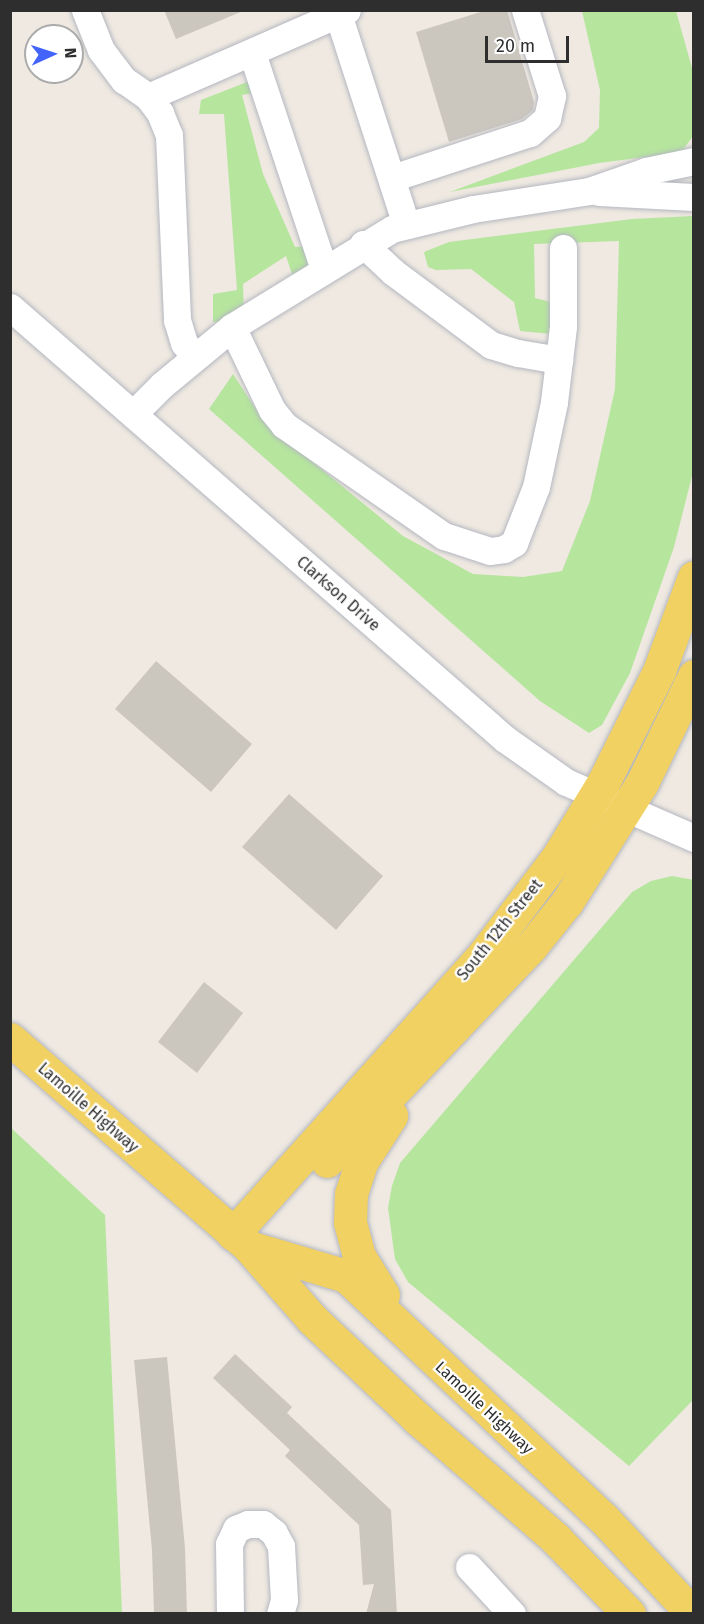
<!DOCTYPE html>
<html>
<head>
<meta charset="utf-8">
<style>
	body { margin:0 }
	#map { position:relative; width:704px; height:1624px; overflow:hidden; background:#efe9e1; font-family:"Fira Sans",sans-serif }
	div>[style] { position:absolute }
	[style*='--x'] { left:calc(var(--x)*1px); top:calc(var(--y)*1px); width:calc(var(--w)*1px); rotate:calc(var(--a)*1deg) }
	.green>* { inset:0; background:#b6e59e }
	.building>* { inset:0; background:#cbc7bf }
	.roads { filter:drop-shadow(0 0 2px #b4b7c1) drop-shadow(0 0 2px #b4b7c1) }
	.minor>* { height:27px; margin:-13.5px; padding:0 13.5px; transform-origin:13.5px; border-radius:13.5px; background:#fff }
	.major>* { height:33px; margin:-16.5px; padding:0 16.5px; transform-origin:16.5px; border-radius:16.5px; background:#f2d163 }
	span { translate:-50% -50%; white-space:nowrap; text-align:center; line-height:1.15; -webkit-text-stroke:4.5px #fff; paint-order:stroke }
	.street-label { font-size:16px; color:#2e2e2e }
	.frame { position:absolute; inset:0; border:12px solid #2e2e2e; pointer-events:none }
	.north { position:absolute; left:24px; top:24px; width:60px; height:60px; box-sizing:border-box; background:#fff; border:2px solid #ababab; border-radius:50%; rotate:87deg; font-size:16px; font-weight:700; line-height:24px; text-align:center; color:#2e2e2e }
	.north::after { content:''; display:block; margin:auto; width:21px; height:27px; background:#4264fb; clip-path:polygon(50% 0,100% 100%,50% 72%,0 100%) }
	.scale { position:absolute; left:485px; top:36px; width:84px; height:27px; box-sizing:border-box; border:3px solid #2e2e2e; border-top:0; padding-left:8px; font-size:18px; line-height:21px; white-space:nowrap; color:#2e2e2e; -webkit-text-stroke:4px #fff; paint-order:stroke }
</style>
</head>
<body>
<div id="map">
	<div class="green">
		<i style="clip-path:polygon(582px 11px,676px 11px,694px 75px,693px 136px,682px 151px,669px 154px,599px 163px,450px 192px,584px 142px,599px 128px,600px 90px)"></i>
		<i style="clip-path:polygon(260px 77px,265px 91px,242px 95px,263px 174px,295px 247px,312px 246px,314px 265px,292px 274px,286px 256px,243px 284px,244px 320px,213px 322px,213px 294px,237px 290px,224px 114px,199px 114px,201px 100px)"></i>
		<i style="clip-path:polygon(693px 216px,693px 472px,674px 547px,630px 673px,602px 725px,589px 733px,540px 701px,209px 409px,233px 374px,265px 423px,403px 536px,473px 574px,523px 577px,562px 571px,590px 501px,615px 389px,619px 241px,534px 244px,535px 298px,555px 303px,562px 335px,520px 331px,514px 302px,471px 269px,436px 270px,428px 267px,424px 252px,449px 242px,632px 219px)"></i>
		<i style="clip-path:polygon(672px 876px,694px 880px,693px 1400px,629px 1466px,408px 1282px,395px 1259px,388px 1208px,392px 1186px,400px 1163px,632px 892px,651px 881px)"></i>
		<i style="clip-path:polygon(10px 1127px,105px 1215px,122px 1613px,11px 1613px)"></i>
	</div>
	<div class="building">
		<i style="clip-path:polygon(164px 10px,243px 10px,243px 11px,176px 39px)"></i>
		<i style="clip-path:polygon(487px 10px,507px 10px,534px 102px,533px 110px,522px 119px,449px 142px,416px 32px)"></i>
		<i style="clip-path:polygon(156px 661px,252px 744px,211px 792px,115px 709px)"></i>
		<i style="clip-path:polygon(289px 794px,383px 876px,336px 930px,242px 847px)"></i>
		<i style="clip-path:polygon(204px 982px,243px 1013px,197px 1073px,158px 1042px)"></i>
		<i style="clip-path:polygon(235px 1354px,292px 1407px,287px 1413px,391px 1510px,397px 1614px,366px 1614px,374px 1584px,363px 1585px,359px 1525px,285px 1456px,290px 1450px,213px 1378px)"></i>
		<i style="clip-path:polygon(167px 1357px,185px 1548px,187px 1614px,154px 1614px,152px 1550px,134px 1360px)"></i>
	</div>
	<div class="roads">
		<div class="minor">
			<i style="--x:85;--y:10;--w:43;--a:68.2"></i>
			<i style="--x:101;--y:50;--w:38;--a:53"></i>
			<i style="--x:124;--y:80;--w:29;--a:35"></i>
			<i style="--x:148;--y:97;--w:20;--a:53"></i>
			<i style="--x:160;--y:113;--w:24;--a:68"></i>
			<i style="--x:169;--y:135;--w:185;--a:87.5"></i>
			<i style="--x:177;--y:320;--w:24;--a:73"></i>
			<i style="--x:184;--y:343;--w:18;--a:52"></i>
			<i style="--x:338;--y:14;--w:222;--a:72.1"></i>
			<i style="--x:252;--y:53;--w:228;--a:71.6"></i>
			<i style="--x:148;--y:97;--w:217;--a:-23.6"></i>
			<i style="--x:392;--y:178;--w:145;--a:-18.1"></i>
			<i style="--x:530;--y:133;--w:23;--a:-41"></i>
			<i style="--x:547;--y:118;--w:23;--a:-77"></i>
			<i style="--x:552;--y:96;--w:90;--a:-107.4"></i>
			<i style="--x:599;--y:192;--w:95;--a:3"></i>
			<i style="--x:363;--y:244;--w:41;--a:43"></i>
			<i style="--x:393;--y:272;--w:122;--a:36.7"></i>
			<i style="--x:491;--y:345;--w:28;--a:17"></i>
			<i style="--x:518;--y:353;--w:42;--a:9.7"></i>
			<i style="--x:10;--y:307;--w:657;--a:41.11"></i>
			<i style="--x:505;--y:739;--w:75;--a:35.2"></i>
			<i style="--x:566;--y:782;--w:140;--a:23.6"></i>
			<i style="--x:232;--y:327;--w:92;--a:64.3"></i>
			<i style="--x:272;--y:410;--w:19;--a:51"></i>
			<i style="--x:284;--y:425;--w:195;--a:34.8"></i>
			<i style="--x:444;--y:536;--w:48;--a:18.1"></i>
			<i style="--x:490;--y:551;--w:14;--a:-8"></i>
			<i style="--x:504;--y:549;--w:12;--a:-31"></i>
			<i style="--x:514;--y:543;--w:60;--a:-68.6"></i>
			<i style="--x:536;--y:487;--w:87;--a:-78"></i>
			<i style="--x:554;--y:402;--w:77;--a:-83.2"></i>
			<i style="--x:563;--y:326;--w:78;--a:-90"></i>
			<i style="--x:133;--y:414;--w:41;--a:-45"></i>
			<i style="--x:162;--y:385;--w:91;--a:-39.6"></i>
			<i style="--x:232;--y:327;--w:188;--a:-31.5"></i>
			<i style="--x:392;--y:229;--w:83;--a:-13.9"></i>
			<i style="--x:473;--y:209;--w:117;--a:-8.8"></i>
			<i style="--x:589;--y:191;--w:60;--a:-19.3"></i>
			<i style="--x:646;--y:171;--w:49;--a:-11.8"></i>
			<i style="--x:469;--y:1567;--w:64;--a:47.5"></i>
			<i style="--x:230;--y:1614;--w:70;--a:-90.8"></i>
			<i style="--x:229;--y:1544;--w:17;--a:-65"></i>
			<i style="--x:236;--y:1529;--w:13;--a:-23"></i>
			<i style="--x:248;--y:1524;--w:15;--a:0"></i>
			<i style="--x:263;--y:1524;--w:14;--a:39"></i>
			<i style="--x:274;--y:1533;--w:15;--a:62"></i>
			<i style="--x:281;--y:1546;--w:54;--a:86.8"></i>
			<i style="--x:284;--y:1600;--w:15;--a:106"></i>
		</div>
		<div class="major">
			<i style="--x:10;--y:1039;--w:317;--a:41"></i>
			<i style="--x:249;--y:1247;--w:96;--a:48.8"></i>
			<i style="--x:312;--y:1319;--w:144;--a:43.3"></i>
			<i style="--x:417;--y:1418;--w:184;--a:41"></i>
			<i style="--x:556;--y:1539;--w:105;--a:45.8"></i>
			<i style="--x:327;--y:1161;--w:294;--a:-46.4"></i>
			<i style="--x:530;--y:948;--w:59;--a:-51.2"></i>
			<i style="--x:567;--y:902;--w:141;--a:-57.8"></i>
			<i style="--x:642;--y:783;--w:119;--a:-64.1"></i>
			<i style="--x:233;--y:1234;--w:376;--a:-48.1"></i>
			<i style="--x:484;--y:954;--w:121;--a:-52.8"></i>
			<i style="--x:557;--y:858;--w:88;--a:-58.5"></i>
			<i style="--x:603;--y:783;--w:125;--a:-63.4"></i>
			<i style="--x:659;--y:671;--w:100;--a:-69.6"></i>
			<i style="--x:249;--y:1247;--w:101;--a:16.6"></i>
			<i style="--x:346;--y:1276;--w:354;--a:43.3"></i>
			<i style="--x:604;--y:1519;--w:130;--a:46.9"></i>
			<i style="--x:383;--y:1295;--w:46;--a:-121.6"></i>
			<i style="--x:359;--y:1256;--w:35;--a:-105"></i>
			<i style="--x:350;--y:1222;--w:28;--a:-88"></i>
			<i style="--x:351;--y:1194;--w:35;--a:-72"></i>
			<i style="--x:362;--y:1161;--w:54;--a:-57.2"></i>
		</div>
	</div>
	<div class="street-label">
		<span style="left:338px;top:594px;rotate:41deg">Clarkson Drive</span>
		<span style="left:500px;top:930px;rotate:-51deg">South 12th Street</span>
		<span style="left:88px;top:1108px;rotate:41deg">Lamoille Highway</span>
		<span style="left:484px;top:1408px;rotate:43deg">Lamoille Highway</span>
	</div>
	<div class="frame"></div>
	<div class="north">N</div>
	<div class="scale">20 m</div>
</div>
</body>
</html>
